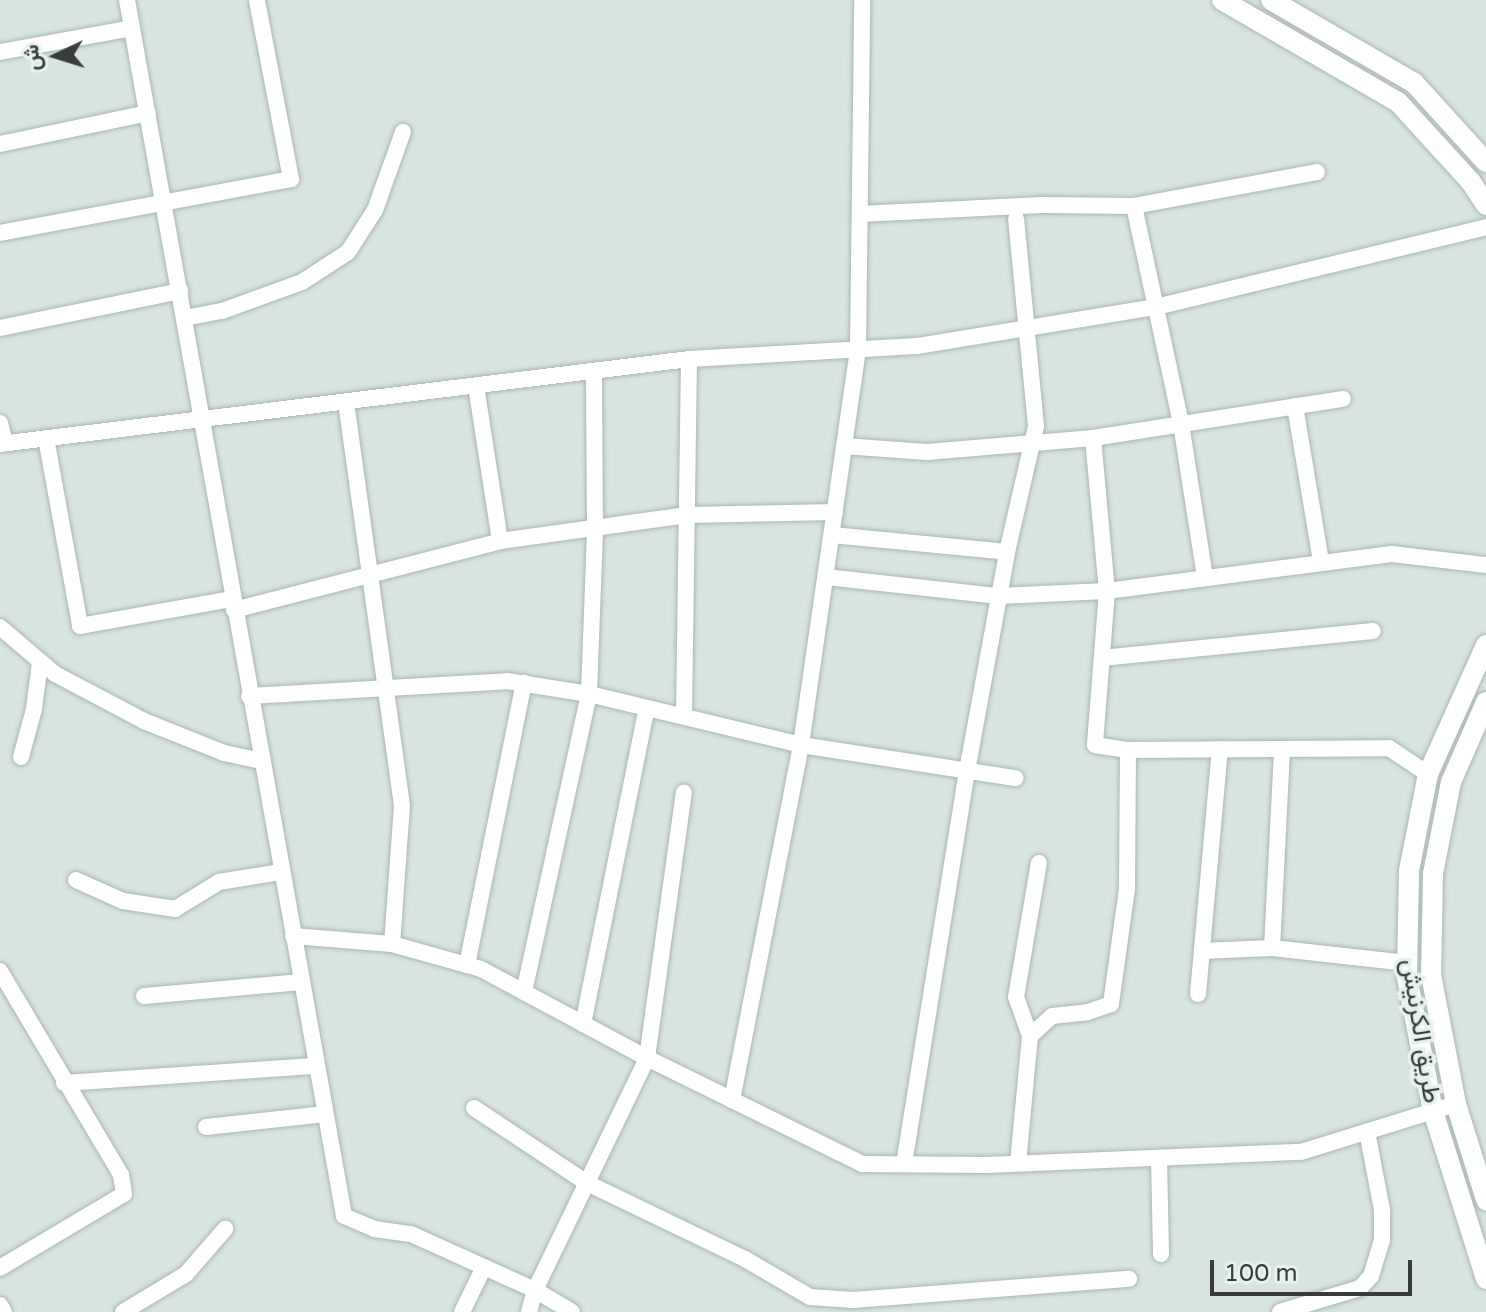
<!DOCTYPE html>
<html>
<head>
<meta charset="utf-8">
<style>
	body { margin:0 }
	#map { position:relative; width:1486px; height:1312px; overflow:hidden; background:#d8e5df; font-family:"Varela Round",Vazirmatn,sans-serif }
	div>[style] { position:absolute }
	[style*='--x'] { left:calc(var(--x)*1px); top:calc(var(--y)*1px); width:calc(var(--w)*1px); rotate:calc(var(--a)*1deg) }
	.roads { filter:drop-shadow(0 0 2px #abb7b1) drop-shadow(0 0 2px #abb7b1) }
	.minor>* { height:16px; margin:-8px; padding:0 8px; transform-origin:8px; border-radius:8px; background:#fff }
	.major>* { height:20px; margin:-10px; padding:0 10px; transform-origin:10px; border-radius:10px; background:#fff }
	span { translate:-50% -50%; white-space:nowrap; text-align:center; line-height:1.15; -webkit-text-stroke:7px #e6f2ec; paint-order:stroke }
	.street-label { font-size:26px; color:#383d3b }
	.north { position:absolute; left:16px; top:16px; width:80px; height:80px; -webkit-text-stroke:6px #e6f2ec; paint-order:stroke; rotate:266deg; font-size:22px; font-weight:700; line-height:32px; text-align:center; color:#383d3b }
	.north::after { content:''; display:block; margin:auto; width:28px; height:36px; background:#383d3b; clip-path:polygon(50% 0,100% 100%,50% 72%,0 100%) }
	.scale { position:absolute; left:1210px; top:1260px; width:202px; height:36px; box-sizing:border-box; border:4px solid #383d3b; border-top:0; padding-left:10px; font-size:24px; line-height:28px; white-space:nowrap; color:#383d3b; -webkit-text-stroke:6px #e6f2ec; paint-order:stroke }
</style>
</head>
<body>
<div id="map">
	<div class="roads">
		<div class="minor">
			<i style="--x:127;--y:0;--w:1235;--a:79.88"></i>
			<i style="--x:344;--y:1216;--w:33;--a:23"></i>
			<i style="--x:374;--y:1229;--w:37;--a:8"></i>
			<i style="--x:411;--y:1234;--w:136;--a:24.3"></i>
			<i style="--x:535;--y:1290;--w:258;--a:-64.2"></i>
			<i style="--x:647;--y:1058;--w:268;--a:-82.1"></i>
			<i style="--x:0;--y:52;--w:134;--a:-10.3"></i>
			<i style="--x:0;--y:144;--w:151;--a:-11.8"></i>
			<i style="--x:1134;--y:206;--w:223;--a:77.8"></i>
			<i style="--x:1181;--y:424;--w:155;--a:81.1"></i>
			<i style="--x:860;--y:214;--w:182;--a:-2.8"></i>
			<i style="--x:1042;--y:205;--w:92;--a:0.6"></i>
			<i style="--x:1134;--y:206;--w:186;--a:-10.5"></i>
			<i style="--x:0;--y:233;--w:296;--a:-10.5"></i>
			<i style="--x:291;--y:179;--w:182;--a:-100.8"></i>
			<i style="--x:185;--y:318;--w:38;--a:-11"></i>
			<i style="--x:222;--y:311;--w:85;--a:-19.9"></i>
			<i style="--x:302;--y:282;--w:55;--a:-33.1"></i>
			<i style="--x:348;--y:252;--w:50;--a:-57.3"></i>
			<i style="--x:375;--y:210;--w:83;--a:-70.3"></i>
			<i style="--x:0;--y:328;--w:184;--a:-11.6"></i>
			<i style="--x:476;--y:386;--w:157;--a:81.2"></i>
			<i style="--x:346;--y:402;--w:407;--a:82.1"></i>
			<i style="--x:402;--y:805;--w:139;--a:94.1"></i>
			<i style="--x:1295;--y:406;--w:158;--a:80.5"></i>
			<i style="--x:0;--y:423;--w:21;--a:76"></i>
			<i style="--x:46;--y:438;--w:191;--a:79.7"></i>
			<i style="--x:80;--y:626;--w:154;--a:-10.1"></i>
			<i style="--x:1093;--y:438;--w:154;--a:84.8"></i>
			<i style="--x:1107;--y:591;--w:154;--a:94.5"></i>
			<i style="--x:1095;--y:745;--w:33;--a:9"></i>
			<i style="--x:1128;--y:750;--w:261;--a:-0.4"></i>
			<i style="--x:1389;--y:748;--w:47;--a:33.7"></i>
			<i style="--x:0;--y:444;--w:694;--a:-7.03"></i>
			<i style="--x:689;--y:359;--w:228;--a:-3.3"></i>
			<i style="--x:917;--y:346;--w:242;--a:-9.3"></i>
			<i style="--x:1156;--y:307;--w:340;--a:-13.6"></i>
			<i style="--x:844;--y:446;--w:83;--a:4.1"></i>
			<i style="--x:927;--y:452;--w:167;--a:-4.8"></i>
			<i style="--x:1093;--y:438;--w:253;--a:-8.9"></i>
			<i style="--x:832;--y:535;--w:176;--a:5.5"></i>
			<i style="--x:826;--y:577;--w:174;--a:6.3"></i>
			<i style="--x:999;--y:596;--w:108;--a:-2.7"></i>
			<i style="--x:1107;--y:591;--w:287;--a:-7.4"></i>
			<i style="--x:1392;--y:554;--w:95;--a:6.7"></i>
			<i style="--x:234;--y:610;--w:275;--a:-14.5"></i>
			<i style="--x:500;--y:541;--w:189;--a:-7.9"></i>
			<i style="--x:687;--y:515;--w:148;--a:-1.2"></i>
			<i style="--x:0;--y:627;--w:72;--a:40.5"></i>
			<i style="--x:55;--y:674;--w:101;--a:27.8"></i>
			<i style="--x:144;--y:721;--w:86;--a:21.8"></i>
			<i style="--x:224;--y:753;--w:38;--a:12"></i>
			<i style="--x:1102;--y:658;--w:272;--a:-5.7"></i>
			<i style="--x:249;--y:696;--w:258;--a:-3.3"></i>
			<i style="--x:507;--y:681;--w:83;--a:9"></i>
			<i style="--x:589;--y:694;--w:218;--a:13.5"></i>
			<i style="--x:801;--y:745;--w:217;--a:8.8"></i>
			<i style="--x:684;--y:716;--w:357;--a:-89.2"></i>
			<i style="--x:21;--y:757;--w:50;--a:-74.8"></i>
			<i style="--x:34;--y:709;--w:47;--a:-82.7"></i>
			<i style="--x:76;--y:880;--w:51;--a:24.1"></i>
			<i style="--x:123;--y:901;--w:53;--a:8.7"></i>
			<i style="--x:175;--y:909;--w:52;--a:-31.5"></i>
			<i style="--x:219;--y:882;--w:63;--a:-9.2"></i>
			<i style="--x:293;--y:936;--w:99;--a:4.6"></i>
			<i style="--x:392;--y:944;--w:92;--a:15.7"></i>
			<i style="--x:481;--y:969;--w:188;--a:28.2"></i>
			<i style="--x:647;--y:1058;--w:240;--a:26.2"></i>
			<i style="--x:862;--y:1164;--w:124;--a:0.5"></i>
			<i style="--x:986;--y:1165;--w:315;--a:-2.4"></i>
			<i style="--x:1301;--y:1152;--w:162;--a:-17.2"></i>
			<i style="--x:1272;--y:948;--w:199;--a:-87.1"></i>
			<i style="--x:1202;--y:951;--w:70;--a:-2.5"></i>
			<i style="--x:1272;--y:948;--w:136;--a:6.3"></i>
			<i style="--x:467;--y:965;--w:288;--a:-78.6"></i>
			<i style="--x:0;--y:971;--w:237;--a:59.3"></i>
			<i style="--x:121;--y:1175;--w:19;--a:81"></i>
			<i style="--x:124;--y:1194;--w:144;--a:149.2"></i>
			<i style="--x:524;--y:992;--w:305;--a:-77.7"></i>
			<i style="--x:589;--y:694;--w:165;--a:-87.9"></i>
			<i style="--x:595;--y:529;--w:158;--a:-90.4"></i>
			<i style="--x:1198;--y:994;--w:246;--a:-84.9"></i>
			<i style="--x:144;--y:996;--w:158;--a:-5.1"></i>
			<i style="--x:583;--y:1024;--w:322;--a:-78.6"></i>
			<i style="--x:1030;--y:1036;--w:30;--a:-42"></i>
			<i style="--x:1052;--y:1016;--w:36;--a:-6"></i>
			<i style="--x:1088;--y:1012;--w:24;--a:-19"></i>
			<i style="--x:1111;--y:1004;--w:116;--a:-82.1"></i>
			<i style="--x:1127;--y:889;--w:139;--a:-89.6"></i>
			<i style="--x:64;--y:1083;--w:253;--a:-3.9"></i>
			<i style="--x:732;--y:1100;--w:362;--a:-79"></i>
			<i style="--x:801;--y:745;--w:400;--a:-81.8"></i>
			<i style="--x:858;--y:349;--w:349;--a:-89.3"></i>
			<i style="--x:474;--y:1108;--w:136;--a:33.6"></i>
			<i style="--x:587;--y:1183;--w:175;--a:25.7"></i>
			<i style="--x:745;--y:1259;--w:75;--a:30.3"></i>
			<i style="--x:810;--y:1297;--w:43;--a:4"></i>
			<i style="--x:853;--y:1300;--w:277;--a:-4.4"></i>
			<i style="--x:206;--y:1127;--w:120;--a:-6.2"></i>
			<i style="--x:1159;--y:1158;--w:96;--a:88.8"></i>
			<i style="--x:1018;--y:1163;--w:128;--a:-84.6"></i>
			<i style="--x:1030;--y:1036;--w:41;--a:-109.7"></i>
			<i style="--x:1016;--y:997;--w:136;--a:-80.3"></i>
			<i style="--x:904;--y:1164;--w:398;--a:-80.9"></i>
			<i style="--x:967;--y:771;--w:223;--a:-79.6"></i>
			<i style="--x:1007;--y:552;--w:129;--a:-77"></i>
			<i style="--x:1036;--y:426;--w:208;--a:-95.5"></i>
			<i style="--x:0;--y:1305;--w:8;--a:60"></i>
			<i style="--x:123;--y:1312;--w:74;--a:-31.1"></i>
			<i style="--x:186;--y:1274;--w:60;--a:-49.1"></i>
			<i style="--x:462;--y:1312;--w:50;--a:-63.9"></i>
			<i style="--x:529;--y:1312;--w:23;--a:-75"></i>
			<i style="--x:535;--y:1290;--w:43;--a:30.7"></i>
			<i style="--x:1280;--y:1312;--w:84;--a:-16.7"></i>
			<i style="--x:1360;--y:1288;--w:16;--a:-47"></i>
			<i style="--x:1371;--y:1276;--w:38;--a:-73"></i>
			<i style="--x:1382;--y:1240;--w:30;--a:-90"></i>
			<i style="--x:1382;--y:1210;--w:80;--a:-100.8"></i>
		</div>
		<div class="major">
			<i style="--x:1222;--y:0;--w:203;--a:30.1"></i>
			<i style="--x:1398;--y:102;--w:108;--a:47.6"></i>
			<i style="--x:1471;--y:182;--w:27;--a:57"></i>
			<i style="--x:1271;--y:0;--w:165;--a:30.1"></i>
			<i style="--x:1414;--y:83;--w:107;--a:47.7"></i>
			<i style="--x:1486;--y:645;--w:141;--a:114.2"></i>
			<i style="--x:1428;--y:774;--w:99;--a:101.1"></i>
			<i style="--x:1409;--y:871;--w:106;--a:91.1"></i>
			<i style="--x:1407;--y:977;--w:136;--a:79"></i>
			<i style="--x:1433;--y:1111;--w:176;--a:72.5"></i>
			<i style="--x:1486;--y:702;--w:87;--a:113.6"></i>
			<i style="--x:1451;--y:782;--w:94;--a:101.1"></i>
			<i style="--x:1433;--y:874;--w:101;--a:91.1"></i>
			<i style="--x:1431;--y:975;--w:131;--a:79"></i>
			<i style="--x:1456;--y:1104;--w:101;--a:72.6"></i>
		</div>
	</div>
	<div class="street-label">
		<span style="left:1421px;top:1031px;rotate:81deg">طريق الكرنيش</span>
	</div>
	<div class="north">ش</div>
	<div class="scale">100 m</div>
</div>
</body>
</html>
